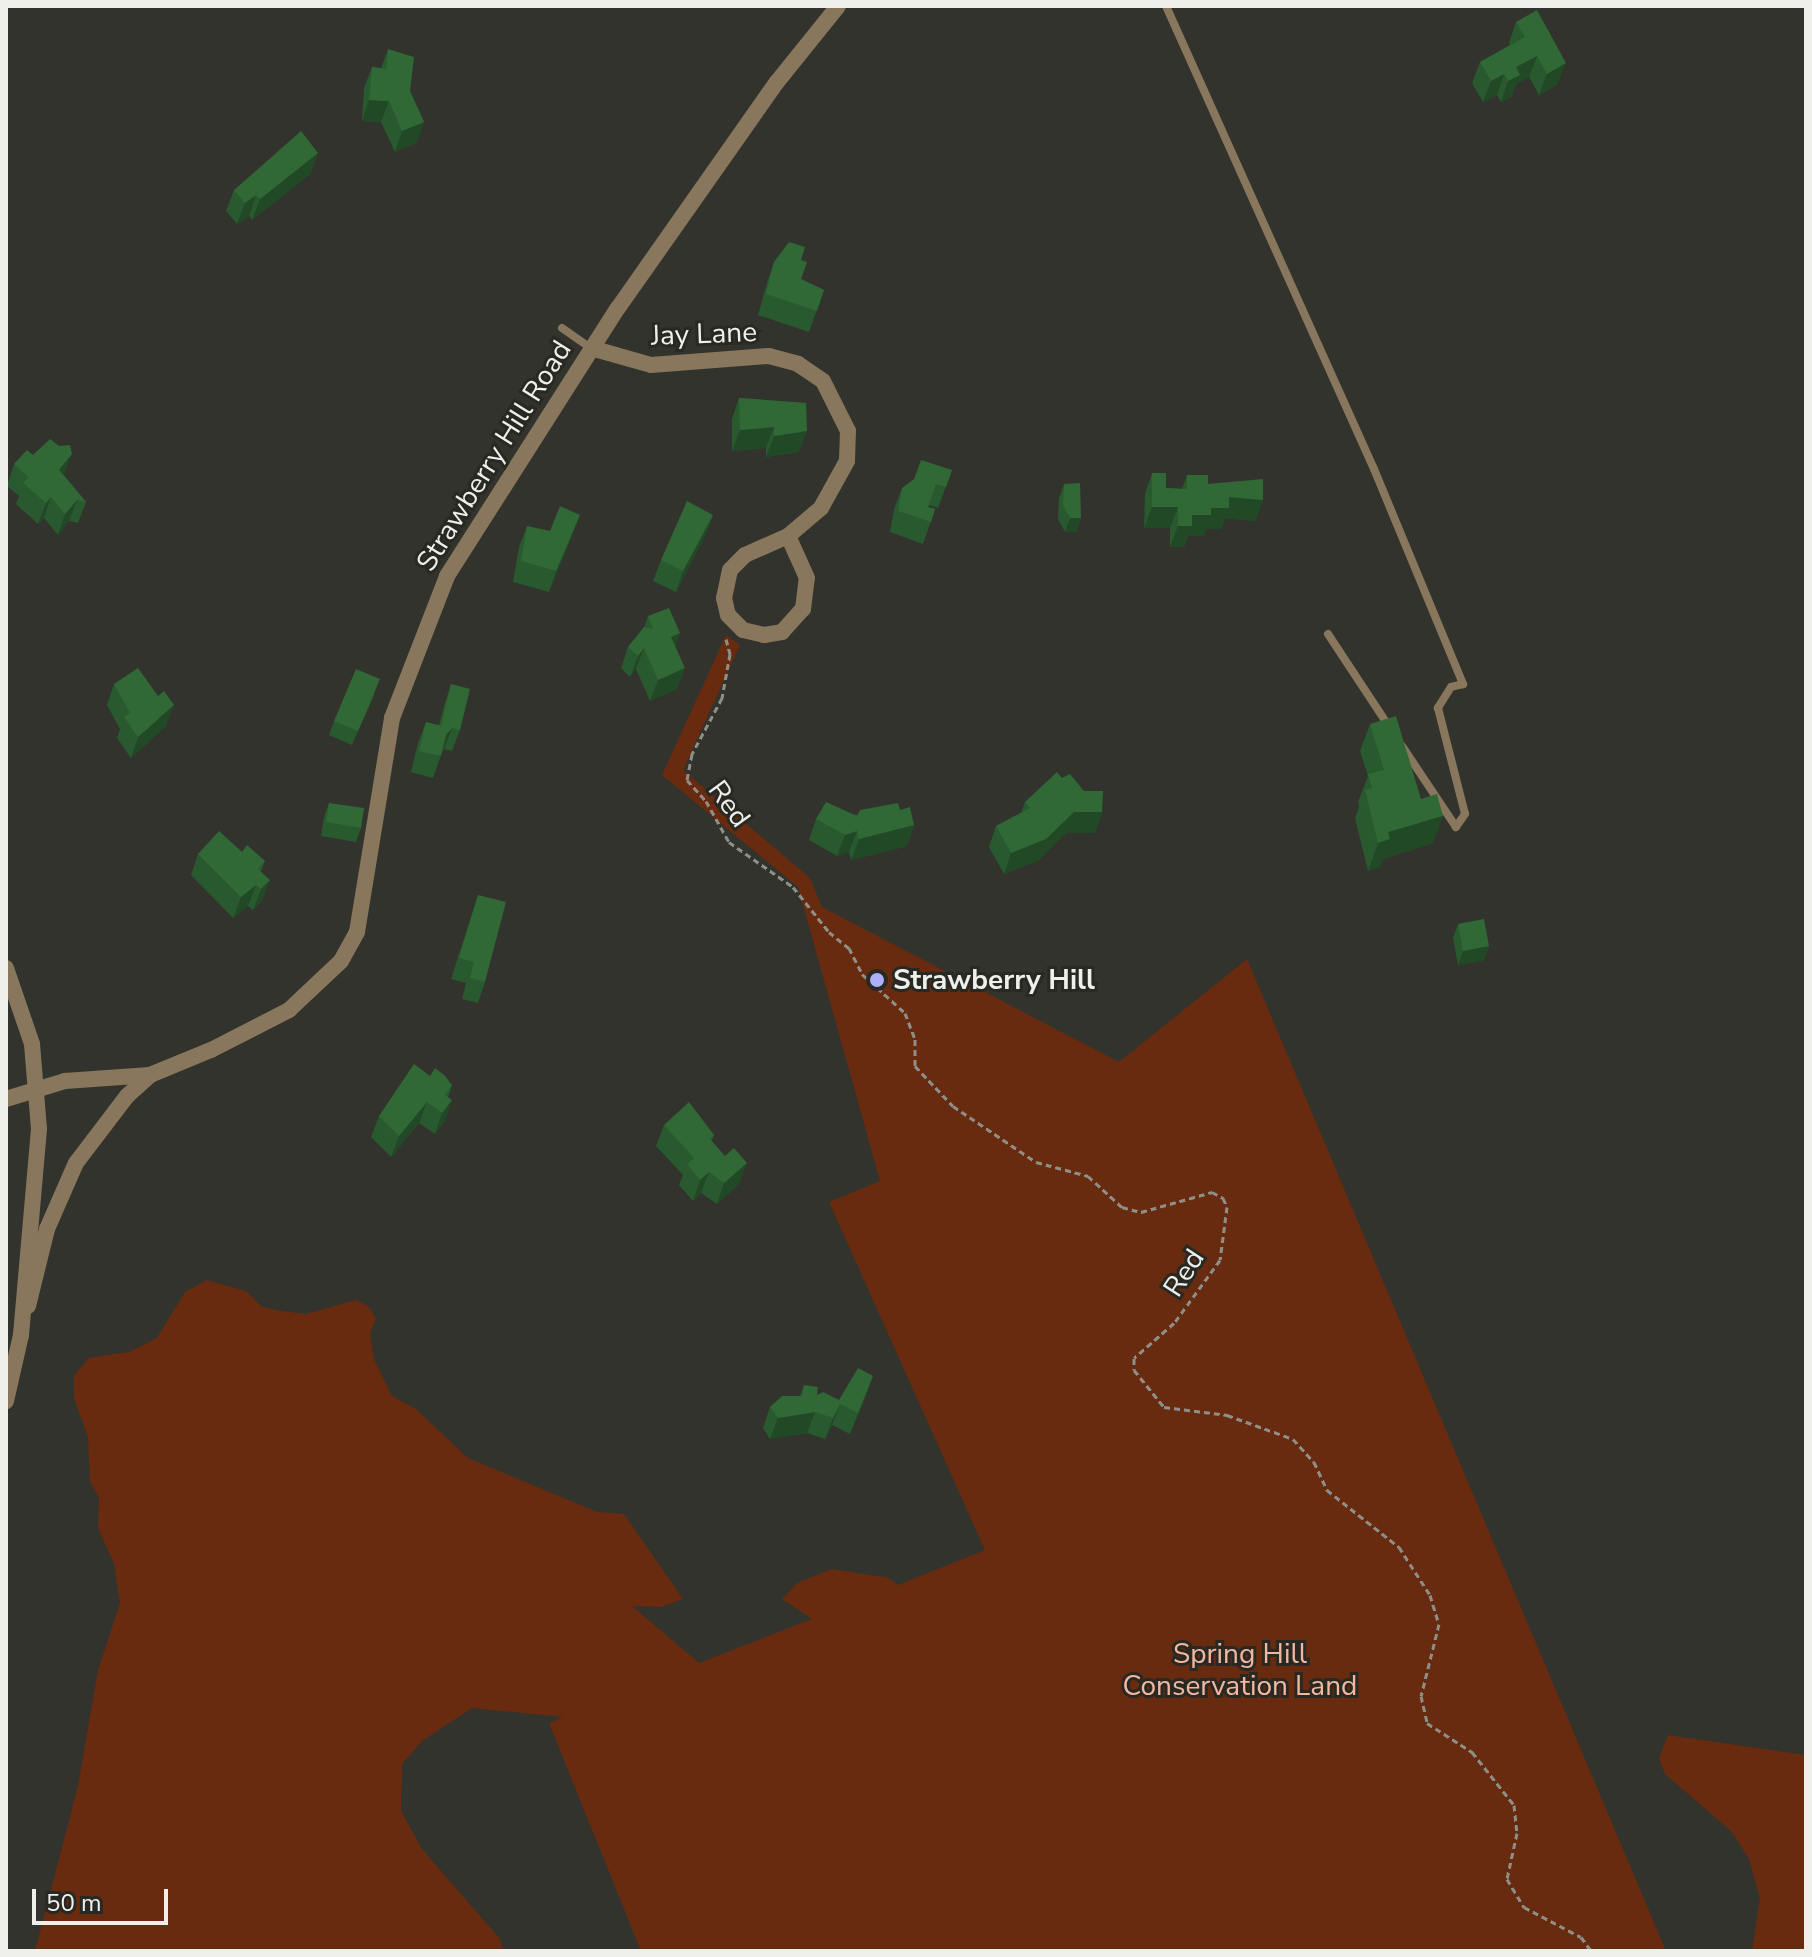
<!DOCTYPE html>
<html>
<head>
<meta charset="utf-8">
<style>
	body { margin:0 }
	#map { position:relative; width:1812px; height:1957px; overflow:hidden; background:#32332c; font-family:"Nunito Sans",sans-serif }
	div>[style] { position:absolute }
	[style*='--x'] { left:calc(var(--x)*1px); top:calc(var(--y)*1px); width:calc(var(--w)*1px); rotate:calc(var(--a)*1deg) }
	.green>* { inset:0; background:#682b0f }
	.path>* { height:3px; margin-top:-1.5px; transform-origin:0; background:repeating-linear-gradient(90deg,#8e8f88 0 6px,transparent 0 10px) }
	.service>* { height:8px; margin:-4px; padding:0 4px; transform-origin:4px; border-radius:4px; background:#89775d }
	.minor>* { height:16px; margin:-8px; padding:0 8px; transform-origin:8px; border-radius:8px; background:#89775d }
	.tertiary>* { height:16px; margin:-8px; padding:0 8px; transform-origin:8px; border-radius:8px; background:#89775d }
	.wall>* { inset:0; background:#29592e }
	.shaded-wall>* { inset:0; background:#224926 }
	.building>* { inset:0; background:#306836 }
	.dots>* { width:22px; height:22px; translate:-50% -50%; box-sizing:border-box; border:4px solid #282922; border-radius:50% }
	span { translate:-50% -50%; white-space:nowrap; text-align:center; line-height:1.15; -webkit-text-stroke:6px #282922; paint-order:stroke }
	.street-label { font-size:28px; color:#eff0eb }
	.poi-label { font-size:28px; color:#eff0eb; font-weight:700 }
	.left { translate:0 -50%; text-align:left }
	.park-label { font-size:28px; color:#f3b7a0 }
	.frame { position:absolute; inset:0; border:8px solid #eff0eb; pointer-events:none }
	.scale { position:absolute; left:32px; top:1889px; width:136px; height:36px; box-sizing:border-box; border:4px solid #eff0eb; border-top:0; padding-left:10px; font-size:24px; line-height:28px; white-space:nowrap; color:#eff0eb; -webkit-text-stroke:6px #282922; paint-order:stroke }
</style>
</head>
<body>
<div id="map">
	<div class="green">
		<i style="clip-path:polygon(726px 635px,740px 645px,683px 770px,810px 878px,822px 907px,1119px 1062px,1247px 959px,1666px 1951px,641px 1951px,549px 1723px,563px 1717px,472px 1708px,422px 1741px,402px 1764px,401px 1811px,422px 1849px,500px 1939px,503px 1951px,35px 1951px,78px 1786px,98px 1670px,120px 1603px,114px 1564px,98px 1528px,99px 1498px,90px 1482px,88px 1437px,74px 1398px,74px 1376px,89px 1358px,129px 1352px,157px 1338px,185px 1292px,207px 1280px,246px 1291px,262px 1307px,282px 1311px,306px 1314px,356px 1300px,368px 1306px,376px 1318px,370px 1333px,374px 1359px,392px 1396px,416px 1409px,468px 1458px,597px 1512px,624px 1514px,683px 1599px,661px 1607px,632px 1606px,699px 1663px,812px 1619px,782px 1599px,797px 1583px,832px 1569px,889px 1578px,898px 1585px,985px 1550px,829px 1202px,880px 1181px,798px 887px,662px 775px)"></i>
		<i style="clip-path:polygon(1668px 1735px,1806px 1755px,1806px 1951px,1752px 1951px,1760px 1898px,1749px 1859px,1732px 1832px,1665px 1774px,1659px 1758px)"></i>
	</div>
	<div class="path">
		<i style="--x:726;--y:639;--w:16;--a:75"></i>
		<i style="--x:730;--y:654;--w:45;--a:100.3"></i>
		<i style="--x:722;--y:698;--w:64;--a:118.2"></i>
		<i style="--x:692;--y:754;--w:26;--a:101"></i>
		<i style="--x:687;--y:780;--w:28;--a:48"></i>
		<i style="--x:706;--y:801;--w:47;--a:60.7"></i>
		<i style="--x:729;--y:842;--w:78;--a:35.1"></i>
		<i style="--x:793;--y:887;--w:58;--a:51.3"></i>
		<i style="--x:829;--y:932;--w:26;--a:39"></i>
		<i style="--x:849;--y:948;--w:29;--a:63"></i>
		<i style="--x:862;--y:974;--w:58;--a:42.2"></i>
		<i style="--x:905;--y:1013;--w:28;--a:69"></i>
		<i style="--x:915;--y:1039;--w:27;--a:90"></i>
		<i style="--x:915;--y:1066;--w:55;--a:46.5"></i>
		<i style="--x:953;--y:1106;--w:100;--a:34"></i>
		<i style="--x:1036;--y:1162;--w:54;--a:15.1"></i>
		<i style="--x:1088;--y:1176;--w:46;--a:42.4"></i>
		<i style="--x:1122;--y:1207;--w:20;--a:15"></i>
		<i style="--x:1141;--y:1212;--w:74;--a:-15.7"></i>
		<i style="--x:1212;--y:1192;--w:13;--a:29"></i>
		<i style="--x:1223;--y:1198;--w:10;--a:66"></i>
		<i style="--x:1227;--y:1207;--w:53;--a:97.5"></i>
		<i style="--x:1220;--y:1260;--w:78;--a:126.1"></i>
		<i style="--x:1174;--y:1323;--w:53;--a:138.8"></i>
		<i style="--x:1134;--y:1358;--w:12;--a:90"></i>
		<i style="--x:1134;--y:1370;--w:48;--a:51"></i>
		<i style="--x:1164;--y:1407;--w:64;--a:7.2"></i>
		<i style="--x:1227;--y:1415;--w:70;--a:20"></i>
		<i style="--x:1293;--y:1439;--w:31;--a:48"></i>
		<i style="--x:1314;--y:1462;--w:31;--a:65"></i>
		<i style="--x:1327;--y:1490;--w:92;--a:38.4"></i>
		<i style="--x:1399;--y:1547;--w:57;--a:57.1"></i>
		<i style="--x:1430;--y:1595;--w:30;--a:73"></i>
		<i style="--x:1439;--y:1624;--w:74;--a:104"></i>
		<i style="--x:1421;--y:1696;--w:28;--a:77"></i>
		<i style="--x:1427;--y:1723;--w:54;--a:32.8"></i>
		<i style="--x:1472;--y:1752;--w:68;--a:51.6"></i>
		<i style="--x:1514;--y:1805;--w:28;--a:84"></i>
		<i style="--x:1517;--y:1833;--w:47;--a:102.3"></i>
		<i style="--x:1507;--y:1879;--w:33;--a:59"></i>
		<i style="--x:1524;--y:1907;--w:64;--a:27.8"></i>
		<i style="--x:1581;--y:1937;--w:17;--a:54"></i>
	</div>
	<div class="service">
		<i style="--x:1166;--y:6;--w:508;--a:65.81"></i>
		<i style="--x:1374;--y:469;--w:233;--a:67.5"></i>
		<i style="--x:1463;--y:684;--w:12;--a:166"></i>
		<i style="--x:1451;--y:687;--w:25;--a:122"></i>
		<i style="--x:1438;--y:708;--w:109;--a:75.7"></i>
		<i style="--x:1465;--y:814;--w:16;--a:125"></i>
		<i style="--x:1456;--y:827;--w:97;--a:-123.7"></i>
		<i style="--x:562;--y:328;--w:35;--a:35"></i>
		<i style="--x:1328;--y:634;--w:113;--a:56.6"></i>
	</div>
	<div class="minor">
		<i style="--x:591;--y:348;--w:62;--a:15.8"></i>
		<i style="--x:651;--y:365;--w:118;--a:-4.4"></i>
		<i style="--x:769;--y:356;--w:30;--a:15"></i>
		<i style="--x:798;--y:364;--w:30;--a:34"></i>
		<i style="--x:823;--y:381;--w:56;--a:63.4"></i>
		<i style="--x:848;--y:431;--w:30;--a:92"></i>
		<i style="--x:847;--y:461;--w:54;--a:119"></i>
		<i style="--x:821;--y:508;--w:43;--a:139.7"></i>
		<i style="--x:788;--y:536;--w:47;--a:156.2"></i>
		<i style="--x:745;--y:555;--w:21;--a:135"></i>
		<i style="--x:730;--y:570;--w:29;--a:102"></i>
		<i style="--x:724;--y:598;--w:17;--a:77"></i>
		<i style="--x:728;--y:615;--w:21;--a:45"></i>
		<i style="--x:743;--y:630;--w:22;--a:13"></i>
		<i style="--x:764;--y:635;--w:18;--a:-9"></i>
		<i style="--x:782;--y:632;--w:31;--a:-48"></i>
		<i style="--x:803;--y:609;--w:31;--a:-83"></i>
		<i style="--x:807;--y:578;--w:46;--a:-114.3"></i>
		<i style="--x:6;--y:1099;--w:62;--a:-17"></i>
		<i style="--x:65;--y:1081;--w:85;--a:-4"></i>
		<i style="--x:150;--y:1075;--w:66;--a:-22.3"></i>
		<i style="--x:211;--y:1050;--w:88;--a:-27.1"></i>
		<i style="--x:289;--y:1010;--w:71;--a:-43.3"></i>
		<i style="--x:341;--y:961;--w:33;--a:-61"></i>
		<i style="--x:357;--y:932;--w:217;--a:-80.7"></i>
		<i style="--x:392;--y:718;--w:152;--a:-68.8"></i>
		<i style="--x:447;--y:576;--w:318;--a:-57.5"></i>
		<i style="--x:618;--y:308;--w:276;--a:-54.9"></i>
		<i style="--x:777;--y:82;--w:97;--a:-51.2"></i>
		<i style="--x:28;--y:1306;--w:79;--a:-76.1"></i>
		<i style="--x:47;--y:1229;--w:72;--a:-66.3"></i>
		<i style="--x:76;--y:1163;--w:84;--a:-52.7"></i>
		<i style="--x:127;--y:1096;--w:31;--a:-42"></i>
	</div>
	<div class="tertiary">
		<i style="--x:6;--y:968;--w:80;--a:71.1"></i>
		<i style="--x:32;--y:1044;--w:85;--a:85.3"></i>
		<i style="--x:39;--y:1129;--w:207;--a:95"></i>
		<i style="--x:21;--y:1335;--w:68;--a:102.8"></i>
	</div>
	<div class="wall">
		<i style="clip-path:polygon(1516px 22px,1558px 84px,1539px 95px,1529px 77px,1516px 84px,1512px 96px,1501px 102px,1497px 95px,1483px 102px,1472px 83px,1480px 62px,1510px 45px,1509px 43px)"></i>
		<i style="clip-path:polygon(388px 49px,410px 91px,424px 122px,416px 143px,395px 152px,381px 122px,362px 121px,364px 88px,372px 67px,381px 68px)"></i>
		<i style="clip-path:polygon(318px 153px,310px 174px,252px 220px,249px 216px,237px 224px,226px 211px,234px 190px)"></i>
		<i style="clip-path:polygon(801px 260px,801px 279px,824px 290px,809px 332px,758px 315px,767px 283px,774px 262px)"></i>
		<i style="clip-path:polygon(739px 398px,806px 403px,799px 452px,766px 457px,766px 448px,732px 451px,732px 419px)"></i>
		<i style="clip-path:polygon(33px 455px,64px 475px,86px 502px,78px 523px,69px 521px,58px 535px,44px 518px,38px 524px,16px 504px,19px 496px,7px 486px,14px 464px)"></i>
		<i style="clip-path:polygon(952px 470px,938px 508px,929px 505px,928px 507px,935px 509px,923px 544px,890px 532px,894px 509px,902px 488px)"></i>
		<i style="clip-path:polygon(1152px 473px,1166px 488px,1182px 489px,1187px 475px,1208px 484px,1263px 500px,1255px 521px,1225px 518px,1221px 529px,1206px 529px,1203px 536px,1188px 536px,1184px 547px,1170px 547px,1170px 528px,1144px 528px,1145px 494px)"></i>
		<i style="clip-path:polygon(1064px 484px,1081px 518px,1076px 532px,1065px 532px,1058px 519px,1059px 498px)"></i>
		<i style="clip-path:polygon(713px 515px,705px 536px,676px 592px,653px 581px,661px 560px)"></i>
		<i style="clip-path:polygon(527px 526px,572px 536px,549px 592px,513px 582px,519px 547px)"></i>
		<i style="clip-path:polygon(648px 616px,680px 633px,675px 646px,677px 689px,650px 701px,636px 669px,630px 677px,621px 668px,628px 647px,644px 628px)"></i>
		<i style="clip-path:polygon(114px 684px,166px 726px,131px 758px,117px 738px,120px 729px,107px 705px)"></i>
		<i style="clip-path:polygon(451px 684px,460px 730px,452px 751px,444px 749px,442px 752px,433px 778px,411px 772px,418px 743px,426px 722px,439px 725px,444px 706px)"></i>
		<i style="clip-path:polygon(375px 693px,352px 745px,329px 735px,334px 721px)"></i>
		<i style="clip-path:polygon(1370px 724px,1433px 843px,1383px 859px,1380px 867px,1368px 871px,1355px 818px,1359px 807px,1358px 802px,1368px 776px,1360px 751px)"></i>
		<i style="clip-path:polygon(1062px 778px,1102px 812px,1095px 833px,1066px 833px,1039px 860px,1004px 874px,989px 847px,996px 826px,1021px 813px,1025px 802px)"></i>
		<i style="clip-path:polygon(329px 803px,361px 828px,356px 842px,321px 836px,324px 817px)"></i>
		<i style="clip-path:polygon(900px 810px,914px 825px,907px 846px,851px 860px,849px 852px,837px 856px,809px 840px,816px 819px)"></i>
		<i style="clip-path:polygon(242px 852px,265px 861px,261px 871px,262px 901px,253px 910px,248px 906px,233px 918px,191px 875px,198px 854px)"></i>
		<i style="clip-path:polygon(478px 895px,485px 982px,478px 1003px,462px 999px,466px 983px,451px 979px)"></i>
		<i style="clip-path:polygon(1458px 924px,1489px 946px,1484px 960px,1458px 965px,1453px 938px)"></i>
		<i style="clip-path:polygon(430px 1076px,452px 1085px,448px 1097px,445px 1121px,435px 1134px,419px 1123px,391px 1157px,371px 1137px,379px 1116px)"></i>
		<i style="clip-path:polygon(664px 1125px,714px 1135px,712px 1141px,739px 1184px,717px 1204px,701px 1193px,693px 1201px,679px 1185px,683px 1175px,656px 1146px)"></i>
		<i style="clip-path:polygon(804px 1385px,817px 1395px,839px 1400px,866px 1397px,850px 1434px,832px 1425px,825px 1439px,807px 1433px,770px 1439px,763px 1428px,770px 1407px,800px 1396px)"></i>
	</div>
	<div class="shaded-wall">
		<i style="clip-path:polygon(1537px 56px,1529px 77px,1516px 84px,1512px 96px,1501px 102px,1508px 81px,1516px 67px)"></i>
		<i style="clip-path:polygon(1566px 63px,1558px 84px,1539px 95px,1547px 74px)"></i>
		<i style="clip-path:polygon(1504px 74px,1497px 95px,1483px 102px,1491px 81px)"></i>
		<i style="clip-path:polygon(369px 100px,389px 101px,381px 122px,362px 121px)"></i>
		<i style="clip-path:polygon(424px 122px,416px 143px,395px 152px,402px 131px)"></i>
		<i style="clip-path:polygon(318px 153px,310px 174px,252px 220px,260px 199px)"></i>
		<i style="clip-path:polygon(256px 195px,249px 216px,237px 224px,245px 203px)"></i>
		<i style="clip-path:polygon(774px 427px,766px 448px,732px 451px,740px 430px)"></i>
		<i style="clip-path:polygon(807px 431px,799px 452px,766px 457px,774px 436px)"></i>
		<i style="clip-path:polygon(72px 454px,64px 475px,51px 491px,59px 470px)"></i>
		<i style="clip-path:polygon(51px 497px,44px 518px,38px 524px,46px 503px)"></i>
		<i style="clip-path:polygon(1229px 497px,1263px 500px,1255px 521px,1225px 518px,1221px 529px,1206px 529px,1203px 536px,1188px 536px,1184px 547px,1170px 547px,1178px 526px,1192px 515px,1211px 508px)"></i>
		<i style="clip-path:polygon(77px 500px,69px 521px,58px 535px,65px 514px)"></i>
		<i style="clip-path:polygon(1152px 507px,1178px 507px,1170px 528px,1144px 528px)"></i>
		<i style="clip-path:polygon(580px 515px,572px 536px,549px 592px,556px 571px)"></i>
		<i style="clip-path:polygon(713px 515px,705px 536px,676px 592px,683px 571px)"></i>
		<i style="clip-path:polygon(1070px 518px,1081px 518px,1076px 532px,1065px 532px)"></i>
		<i style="clip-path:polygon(680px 633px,672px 654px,671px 637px)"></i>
		<i style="clip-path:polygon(644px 648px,636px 669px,630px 677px,638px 656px)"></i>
		<i style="clip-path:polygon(685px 668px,677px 689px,650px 701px,658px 680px)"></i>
		<i style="clip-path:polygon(174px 705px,166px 726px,131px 758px,138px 737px)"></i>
		<i style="clip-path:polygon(452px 728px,444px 749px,438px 756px,446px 735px)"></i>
		<i style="clip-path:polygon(1074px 812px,1102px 812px,1095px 833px,1066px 833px,1039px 860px,1004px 874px,1011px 853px)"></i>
		<i style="clip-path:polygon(1443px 816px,1433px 843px,1383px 859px,1380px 867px,1368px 871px,1378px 843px,1388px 832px)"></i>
		<i style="clip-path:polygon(914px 825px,907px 846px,851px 860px,859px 839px)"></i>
		<i style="clip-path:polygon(857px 831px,849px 852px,837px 856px,845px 835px)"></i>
		<i style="clip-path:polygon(270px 880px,262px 901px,253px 910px,261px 889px)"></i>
		<i style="clip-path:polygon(256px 885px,248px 906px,233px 918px,241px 897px)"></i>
		<i style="clip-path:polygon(1489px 946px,1484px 960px,1458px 965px,1463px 951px)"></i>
		<i style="clip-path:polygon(452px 1100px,445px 1121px,435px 1134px,442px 1113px)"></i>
		<i style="clip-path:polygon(427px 1102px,419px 1123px,391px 1157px,399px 1136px)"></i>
		<i style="clip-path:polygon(747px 1163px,739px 1184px,717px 1204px,724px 1183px)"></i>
		<i style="clip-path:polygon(709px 1172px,701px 1193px,693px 1201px,700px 1180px)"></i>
		<i style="clip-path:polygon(873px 1376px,866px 1397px,850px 1434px,858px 1413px)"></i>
		<i style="clip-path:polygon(840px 1404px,832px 1425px,825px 1439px,833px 1418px)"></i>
		<i style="clip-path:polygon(815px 1412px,807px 1433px,770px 1439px,778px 1418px)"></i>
	</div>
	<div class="building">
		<i style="clip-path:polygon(1537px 10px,1566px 63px,1547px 74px,1537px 56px,1516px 67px,1520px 75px,1508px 81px,1504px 74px,1491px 81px,1480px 62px,1525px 37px,1516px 22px)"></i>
		<i style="clip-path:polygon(388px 49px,414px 57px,410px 91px,424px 122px,402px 131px,389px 101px,369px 100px,372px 67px,386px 69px)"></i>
		<i style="clip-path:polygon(301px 131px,318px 153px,260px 199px,256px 195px,245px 203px,234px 190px)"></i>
		<i style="clip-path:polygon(789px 242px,805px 247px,801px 260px,807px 262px,801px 279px,824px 290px,817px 311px,766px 294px,774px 262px)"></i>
		<i style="clip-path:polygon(739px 398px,806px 403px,807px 431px,774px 436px,774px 427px,740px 430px)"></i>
		<i style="clip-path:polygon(50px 439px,59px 446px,70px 445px,72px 454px,59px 470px,86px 502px,77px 500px,65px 514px,51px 497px,46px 503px,23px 483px,28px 477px,14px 464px,27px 450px,33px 455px)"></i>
		<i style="clip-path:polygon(921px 460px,952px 470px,946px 487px,936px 484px,928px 507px,935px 509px,931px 522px,898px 511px,902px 488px,914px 479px)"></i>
		<i style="clip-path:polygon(1152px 473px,1166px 473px,1166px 488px,1187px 489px,1187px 475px,1208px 475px,1208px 484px,1263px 479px,1263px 500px,1229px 497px,1229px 508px,1211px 508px,1211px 515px,1192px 515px,1192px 526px,1178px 526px,1178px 507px,1152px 507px)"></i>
		<i style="clip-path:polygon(1080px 483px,1081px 518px,1070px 518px,1063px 505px,1064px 484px)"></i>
		<i style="clip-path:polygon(687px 501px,713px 515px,683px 571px,661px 560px)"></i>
		<i style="clip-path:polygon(560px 506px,580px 515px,556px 571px,521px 561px,527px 526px,550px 531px)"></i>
		<i style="clip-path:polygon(669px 608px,680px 633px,671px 637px,685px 668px,658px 680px,644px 648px,638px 656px,628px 647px,644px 627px,653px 629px,648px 616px)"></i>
		<i style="clip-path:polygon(138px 668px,158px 696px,164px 691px,174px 705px,138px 737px,124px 717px,130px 713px,114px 684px)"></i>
		<i style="clip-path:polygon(356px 669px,380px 679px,358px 731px,334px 721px)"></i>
		<i style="clip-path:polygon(451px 684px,470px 689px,460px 730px,452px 728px,446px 735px,441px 756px,419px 751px,426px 722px,441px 726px)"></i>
		<i style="clip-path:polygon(1396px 716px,1421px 799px,1437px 794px,1443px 816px,1388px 832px,1390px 839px,1378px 843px,1365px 790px,1372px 788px,1368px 774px,1384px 770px,1370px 724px)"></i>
		<i style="clip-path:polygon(1057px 772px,1062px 778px,1070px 774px,1084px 791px,1103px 791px,1102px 812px,1074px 812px,1046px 839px,1011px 853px,996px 826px,1030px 808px,1025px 802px)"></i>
		<i style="clip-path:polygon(826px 802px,857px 816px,860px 810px,898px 803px,900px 810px,910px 807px,914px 825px,859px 839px,857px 831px,845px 835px,816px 819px)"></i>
		<i style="clip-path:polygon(329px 803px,364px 808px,361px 828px,326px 822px)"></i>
		<i style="clip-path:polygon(219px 831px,242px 852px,247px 845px,265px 861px,258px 869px,270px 880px,261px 889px,256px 885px,241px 897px,198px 854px)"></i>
		<i style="clip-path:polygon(478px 895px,506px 902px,485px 982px,470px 978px,474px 962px,459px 958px)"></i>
		<i style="clip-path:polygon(1484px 919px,1489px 946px,1463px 951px,1458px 924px)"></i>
		<i style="clip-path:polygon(414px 1064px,430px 1076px,435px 1068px,444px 1075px,452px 1085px,445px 1095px,452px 1100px,442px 1113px,427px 1102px,399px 1136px,379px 1116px)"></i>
		<i style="clip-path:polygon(689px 1102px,714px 1135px,710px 1139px,725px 1156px,734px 1148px,747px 1163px,724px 1183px,709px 1172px,700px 1180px,687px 1164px,694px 1158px,664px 1125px)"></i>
		<i style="clip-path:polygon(858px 1368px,873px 1376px,858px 1413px,840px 1404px,833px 1418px,815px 1412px,778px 1418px,770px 1407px,782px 1396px,802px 1396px,804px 1385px,818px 1387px,817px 1395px,823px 1392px,839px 1400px)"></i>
	</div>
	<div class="dots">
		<i style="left:877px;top:980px;background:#afaefa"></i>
	</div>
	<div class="street-label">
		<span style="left:704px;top:334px;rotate:-2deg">Jay Lane</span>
		<span style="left:494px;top:456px;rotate:-58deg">Strawberry Hill Road</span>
		<span style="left:729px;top:804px;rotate:54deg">Red</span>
		<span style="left:1184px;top:1273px;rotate:-57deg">Red</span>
	</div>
	<div class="poi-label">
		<span class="left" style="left:893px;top:980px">Strawberry Hill</span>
	</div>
	<div class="park-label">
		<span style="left:1240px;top:1670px">Spring Hill<br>Conservation Land</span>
	</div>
	<div class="frame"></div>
	<div class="scale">50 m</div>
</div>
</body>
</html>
